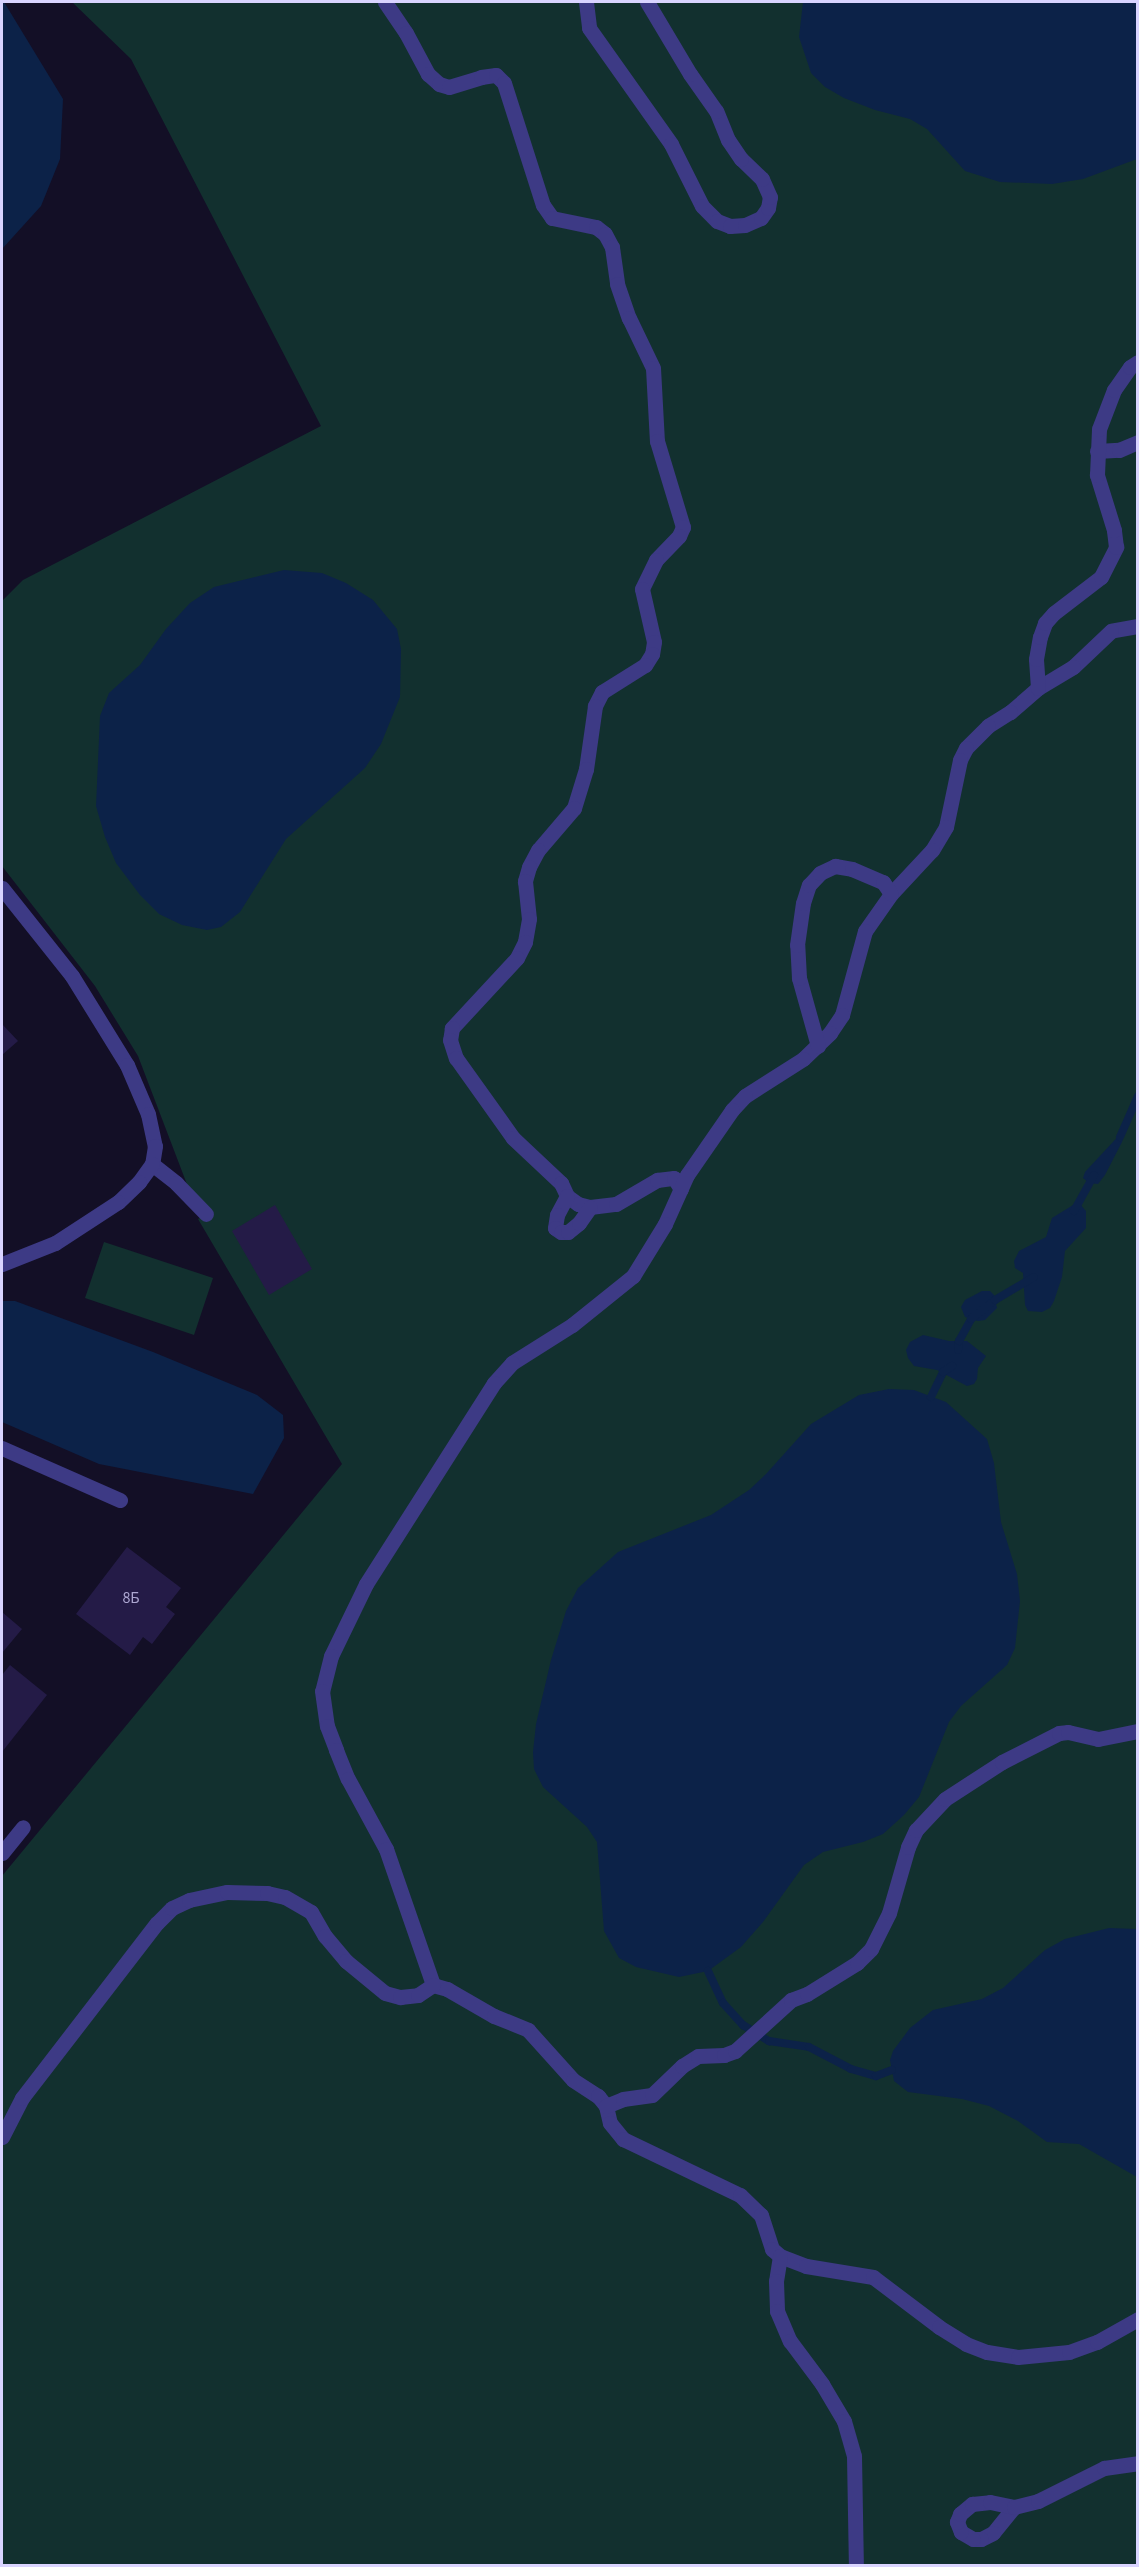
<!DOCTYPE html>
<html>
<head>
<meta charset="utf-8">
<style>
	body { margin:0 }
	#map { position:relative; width:1139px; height:2567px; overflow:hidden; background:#130f26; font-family:"Source Sans 3",sans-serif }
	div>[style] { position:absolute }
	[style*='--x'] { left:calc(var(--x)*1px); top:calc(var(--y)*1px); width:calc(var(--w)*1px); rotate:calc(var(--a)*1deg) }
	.green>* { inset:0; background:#12302f }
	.water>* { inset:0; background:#0c2248 }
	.stream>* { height:8px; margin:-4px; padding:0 4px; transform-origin:4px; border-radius:4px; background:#0c2248 }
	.building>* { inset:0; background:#241b47 }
	.service>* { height:15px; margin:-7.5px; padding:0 7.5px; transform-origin:7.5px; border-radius:7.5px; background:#3d3a85 }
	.minor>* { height:15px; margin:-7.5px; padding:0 7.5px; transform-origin:7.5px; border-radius:7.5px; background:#3d3a85 }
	span { translate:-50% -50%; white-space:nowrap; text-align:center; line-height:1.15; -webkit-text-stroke:4.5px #130f26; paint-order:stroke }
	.number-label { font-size:16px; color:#aca6d1 }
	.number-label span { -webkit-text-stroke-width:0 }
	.frame { position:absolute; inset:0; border:3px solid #d9d4ff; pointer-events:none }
</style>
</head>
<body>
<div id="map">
	<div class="green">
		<i style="clip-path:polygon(72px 2px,1137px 2px,1137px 2565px,2px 2565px,2px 1876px,342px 1464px,198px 1219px,206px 1214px,188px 1187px,138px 1056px,95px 986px,2px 866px,2px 601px,23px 580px,321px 426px,131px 59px)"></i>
		<i style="clip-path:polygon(104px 1242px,213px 1278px,194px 1335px,85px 1298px)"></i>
	</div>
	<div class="water">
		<i style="clip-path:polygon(2px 2px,4px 2px,63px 99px,60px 159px,41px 206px,2px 249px)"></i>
		<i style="clip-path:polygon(803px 2px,1137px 2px,1137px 159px,1083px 179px,1052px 184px,1000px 182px,965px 171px,927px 129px,910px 119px,875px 110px,844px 98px,825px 87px,811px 73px,799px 37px)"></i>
		<i style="clip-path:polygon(284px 570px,322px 573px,346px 583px,373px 600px,397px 629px,401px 649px,400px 697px,381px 744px,365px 768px,286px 839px,240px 912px,221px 927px,207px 930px,182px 925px,159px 914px,140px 895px,116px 863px,105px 837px,96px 806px,100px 716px,109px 693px,140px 665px,166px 629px,190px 603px,214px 587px)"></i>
		<i style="clip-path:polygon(1125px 1129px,1122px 1142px,1105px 1175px,1098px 1184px,1089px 1183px,1083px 1178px,1085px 1172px)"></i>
		<i style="clip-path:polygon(1078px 1202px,1086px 1211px,1086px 1228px,1065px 1251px,1062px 1277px,1054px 1301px,1050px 1308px,1042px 1312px,1028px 1311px,1025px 1305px,1023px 1273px,1015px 1268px,1014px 1261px,1019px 1251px,1046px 1237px,1052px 1218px)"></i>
		<i style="clip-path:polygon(982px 1291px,990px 1291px,994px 1295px,997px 1308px,985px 1320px,978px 1321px,965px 1317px,961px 1307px,965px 1300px)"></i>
		<i style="clip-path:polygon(2px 1301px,15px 1301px,153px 1352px,257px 1395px,283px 1415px,284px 1438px,253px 1494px,99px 1464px,2px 1422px)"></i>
		<i style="clip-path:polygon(923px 1335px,949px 1341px,967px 1341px,986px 1356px,978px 1368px,977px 1379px,974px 1384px,967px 1386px,937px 1370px,914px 1366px,908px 1358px,906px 1350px,910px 1342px)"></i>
		<i style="clip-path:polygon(889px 1389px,914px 1390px,946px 1402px,987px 1439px,994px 1463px,1001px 1522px,1017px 1574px,1020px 1601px,1015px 1648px,1007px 1665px,961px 1706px,949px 1722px,919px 1797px,904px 1815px,883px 1834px,863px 1842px,823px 1852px,804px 1865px,763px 1922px,741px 1947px,708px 1971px,679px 1977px,636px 1967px,619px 1958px,604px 1931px,597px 1842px,587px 1827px,543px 1787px,534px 1769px,533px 1752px,536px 1724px,551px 1660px,566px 1611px,578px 1588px,618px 1552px,711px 1515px,749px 1490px,766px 1474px,811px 1424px,859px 1395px)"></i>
		<i style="clip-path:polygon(1109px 1928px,1137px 1929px,1137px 2177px,1079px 2144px,1047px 2142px,1018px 2121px,989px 2106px,962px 2099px,908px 2092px,894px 2081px,890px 2060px,893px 2051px,910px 2028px,933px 2010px,982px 1999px,1003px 1988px,1045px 1950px,1065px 1939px)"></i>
	</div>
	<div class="stream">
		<i style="--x:1120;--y:1137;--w:45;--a:-66.3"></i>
		<i style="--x:1074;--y:1211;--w:41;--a:-60.9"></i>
		<i style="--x:958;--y:1350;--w:9;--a:-84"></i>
		<i style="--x:959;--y:1341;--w:25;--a:-61"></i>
		<i style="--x:971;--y:1319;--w:31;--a:-38"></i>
		<i style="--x:995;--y:1300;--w:45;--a:-30.5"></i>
		<i style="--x:931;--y:1397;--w:28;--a:-64"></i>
		<i style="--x:943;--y:1372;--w:11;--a:-34"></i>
		<i style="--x:708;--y:1971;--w:35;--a:65"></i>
		<i style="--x:723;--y:2003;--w:30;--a:48"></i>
		<i style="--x:743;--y:2025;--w:31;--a:32"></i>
		<i style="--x:769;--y:2041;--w:40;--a:8.5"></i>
		<i style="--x:809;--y:2047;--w:47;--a:27.6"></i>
		<i style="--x:851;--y:2069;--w:26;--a:16"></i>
		<i style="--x:876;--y:2076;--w:17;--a:-21"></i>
	</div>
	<div class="building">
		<i style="clip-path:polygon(2px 1024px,18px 1041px,2px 1055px)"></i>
		<i style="clip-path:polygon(275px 1205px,312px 1269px,269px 1295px,232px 1231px)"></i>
		<i style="clip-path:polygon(127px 1547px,181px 1588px,166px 1607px,175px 1614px,152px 1644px,143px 1637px,130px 1655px,76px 1614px)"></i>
		<i style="clip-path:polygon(2px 1612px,22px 1629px,2px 1653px)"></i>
		<i style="clip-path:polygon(10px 1665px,47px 1695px,2px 1752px,2px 1675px)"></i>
	</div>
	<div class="service">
		<i style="--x:385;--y:2;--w:37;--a:56"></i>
		<i style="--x:406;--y:33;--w:47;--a:61.8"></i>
		<i style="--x:428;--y:74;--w:15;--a:42"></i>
		<i style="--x:439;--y:84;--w:10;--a:17"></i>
		<i style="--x:449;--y:87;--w:34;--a:-17"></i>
		<i style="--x:481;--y:77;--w:15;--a:-8"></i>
		<i style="--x:496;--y:75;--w:11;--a:45"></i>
		<i style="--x:504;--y:83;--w:128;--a:72.3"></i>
		<i style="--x:543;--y:205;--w:16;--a:55"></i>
		<i style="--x:552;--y:218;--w:45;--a:11.6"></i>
		<i style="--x:596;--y:227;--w:11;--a:38"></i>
		<i style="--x:605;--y:234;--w:15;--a:62"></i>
		<i style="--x:612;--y:247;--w:37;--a:82"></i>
		<i style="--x:617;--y:284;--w:36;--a:71"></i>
		<i style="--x:629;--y:318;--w:55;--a:64.4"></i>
		<i style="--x:653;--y:368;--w:73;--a:86.9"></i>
		<i style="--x:657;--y:441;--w:90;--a:73.2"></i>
		<i style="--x:683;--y:527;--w:10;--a:114"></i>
		<i style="--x:679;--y:536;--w:33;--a:134"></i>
		<i style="--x:656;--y:560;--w:32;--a:116"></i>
		<i style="--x:642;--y:589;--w:54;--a:77.2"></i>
		<i style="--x:654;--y:642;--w:12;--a:99"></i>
		<i style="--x:652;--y:654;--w:13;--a:122"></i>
		<i style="--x:645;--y:665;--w:51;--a:147.9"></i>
		<i style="--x:602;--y:692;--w:16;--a:117"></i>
		<i style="--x:595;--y:706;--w:64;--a:98.1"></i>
		<i style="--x:586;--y:769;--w:41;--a:107.1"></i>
		<i style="--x:574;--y:808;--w:55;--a:130.6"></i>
		<i style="--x:538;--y:850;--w:19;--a:118"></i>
		<i style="--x:529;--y:867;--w:15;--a:106"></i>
		<i style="--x:525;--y:881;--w:38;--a:84"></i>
		<i style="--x:529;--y:919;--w:23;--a:100"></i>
		<i style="--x:525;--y:942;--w:18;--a:117"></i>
		<i style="--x:517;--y:958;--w:96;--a:132.9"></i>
		<i style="--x:452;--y:1028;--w:12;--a:99"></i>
		<i style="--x:450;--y:1040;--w:19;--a:72"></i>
		<i style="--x:456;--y:1058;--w:98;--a:54.5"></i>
		<i style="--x:513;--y:1138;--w:66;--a:43.2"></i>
		<i style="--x:561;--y:1183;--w:14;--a:65"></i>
		<i style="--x:567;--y:1196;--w:14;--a:36"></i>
		<i style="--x:578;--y:1204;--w:12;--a:14"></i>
		<i style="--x:590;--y:1207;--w:26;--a:-7"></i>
		<i style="--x:616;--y:1204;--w:48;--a:-30.3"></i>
		<i style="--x:657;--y:1180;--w:17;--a:-7"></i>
		<i style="--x:674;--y:1178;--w:13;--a:58"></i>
		<i style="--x:586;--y:2;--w:26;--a:83"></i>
		<i style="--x:589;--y:28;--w:142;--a:54.7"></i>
		<i style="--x:671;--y:144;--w:69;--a:63.4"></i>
		<i style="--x:702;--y:206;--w:21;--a:45"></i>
		<i style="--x:717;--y:221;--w:14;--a:21"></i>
		<i style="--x:730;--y:226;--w:15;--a:-4"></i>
		<i style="--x:745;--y:225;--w:17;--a:-24"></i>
		<i style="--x:761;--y:218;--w:12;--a:-55"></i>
		<i style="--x:768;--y:208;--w:11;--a:-80"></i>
		<i style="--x:770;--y:197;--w:20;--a:-114"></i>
		<i style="--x:762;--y:179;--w:29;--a:-136"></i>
		<i style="--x:741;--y:159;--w:23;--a:-124"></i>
		<i style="--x:728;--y:140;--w:31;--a:-112"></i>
		<i style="--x:716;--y:111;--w:45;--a:-125.1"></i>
		<i style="--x:690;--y:74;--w:84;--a:-120.8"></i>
		<i style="--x:1097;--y:451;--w:22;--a:-3"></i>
		<i style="--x:1119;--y:450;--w:21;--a:-23"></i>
		<i style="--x:1138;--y:626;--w:27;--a:170"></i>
		<i style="--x:1111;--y:631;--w:52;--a:136.5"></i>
		<i style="--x:1073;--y:667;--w:41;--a:149"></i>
		<i style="--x:1038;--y:688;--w:37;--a:139"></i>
		<i style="--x:1010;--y:712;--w:26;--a:148"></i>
		<i style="--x:988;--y:726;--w:31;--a:135"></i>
		<i style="--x:966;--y:748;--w:13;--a:117"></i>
		<i style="--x:960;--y:760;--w:68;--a:101.8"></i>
		<i style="--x:946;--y:827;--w:27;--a:121"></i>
		<i style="--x:932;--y:850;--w:60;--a:133"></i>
		<i style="--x:891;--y:894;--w:45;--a:125.1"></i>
		<i style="--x:865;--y:931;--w:87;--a:105.3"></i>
		<i style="--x:842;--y:1015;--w:22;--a:124"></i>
		<i style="--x:830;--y:1033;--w:37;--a:136"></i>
		<i style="--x:803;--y:1059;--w:69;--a:147.5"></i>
		<i style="--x:745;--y:1096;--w:19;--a:133"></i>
		<i style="--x:732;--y:1110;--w:79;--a:124.7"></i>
		<i style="--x:687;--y:1175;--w:54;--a:114.2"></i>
		<i style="--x:665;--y:1224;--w:61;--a:121.6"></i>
		<i style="--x:633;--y:1276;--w:78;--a:141.2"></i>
		<i style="--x:572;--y:1325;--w:71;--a:147.7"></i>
		<i style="--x:512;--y:1363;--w:27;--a:132"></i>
		<i style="--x:494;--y:1383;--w:238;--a:122.5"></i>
		<i style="--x:366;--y:1584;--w:80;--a:115.9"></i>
		<i style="--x:331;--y:1656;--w:36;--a:104"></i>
		<i style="--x:322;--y:1691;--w:35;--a:82"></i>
		<i style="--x:327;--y:1726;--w:26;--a:69"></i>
		<i style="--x:336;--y:1750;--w:31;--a:68"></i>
		<i style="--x:348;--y:1779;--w:80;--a:61.5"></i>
		<i style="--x:386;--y:1849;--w:144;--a:70.9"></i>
		<i style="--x:433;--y:1985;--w:15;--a:16"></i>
		<i style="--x:447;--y:1989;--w:54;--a:29.9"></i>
		<i style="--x:494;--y:2016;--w:37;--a:22"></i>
		<i style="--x:528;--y:2030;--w:67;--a:48"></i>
		<i style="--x:573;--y:2080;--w:30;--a:33"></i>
		<i style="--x:598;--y:2096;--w:13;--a:51"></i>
		<i style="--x:606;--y:2106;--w:17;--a:77"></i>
		<i style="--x:610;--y:2123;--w:21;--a:51"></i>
		<i style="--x:623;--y:2139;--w:130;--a:25.6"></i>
		<i style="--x:740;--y:2195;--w:29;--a:44"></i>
		<i style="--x:761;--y:2215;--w:36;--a:72"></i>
		<i style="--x:772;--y:2249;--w:11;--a:41"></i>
		<i style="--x:780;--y:2256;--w:28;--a:21"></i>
		<i style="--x:806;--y:2266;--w:68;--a:9.3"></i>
		<i style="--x:873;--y:2277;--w:83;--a:37.1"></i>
		<i style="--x:939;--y:2327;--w:32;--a:32"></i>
		<i style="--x:966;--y:2344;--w:22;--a:21"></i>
		<i style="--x:987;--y:2352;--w:31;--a:9"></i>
		<i style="--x:1018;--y:2357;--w:51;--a:-5.6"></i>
		<i style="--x:1069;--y:2352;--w:30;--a:-20"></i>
		<i style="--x:1097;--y:2342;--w:47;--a:-29.3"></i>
		<i style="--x:1038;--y:688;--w:29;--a:-94"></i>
		<i style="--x:1036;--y:659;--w:22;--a:-80"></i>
		<i style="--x:1040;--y:637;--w:15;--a:-70"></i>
		<i style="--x:1045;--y:623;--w:13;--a:-48"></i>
		<i style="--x:1054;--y:613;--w:59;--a:-37.5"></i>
		<i style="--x:1101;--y:577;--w:34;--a:-63"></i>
		<i style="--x:1116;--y:547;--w:17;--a:-97"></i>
		<i style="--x:1114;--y:530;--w:58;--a:-107.2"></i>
		<i style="--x:1097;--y:475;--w:46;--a:-87.5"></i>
		<i style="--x:1099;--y:429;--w:42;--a:-69"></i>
		<i style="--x:1114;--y:390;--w:28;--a:-55"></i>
		<i style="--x:1130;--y:367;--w:9;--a:-32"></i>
		<i style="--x:818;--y:1046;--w:71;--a:-105.6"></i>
		<i style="--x:799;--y:978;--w:33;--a:-93"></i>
		<i style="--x:797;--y:945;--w:42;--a:-81.9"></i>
		<i style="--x:803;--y:903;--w:19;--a:-72"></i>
		<i style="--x:809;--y:885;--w:16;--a:-47"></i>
		<i style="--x:820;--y:873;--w:17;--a:-25"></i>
		<i style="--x:835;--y:866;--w:17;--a:10"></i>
		<i style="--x:852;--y:869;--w:34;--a:23"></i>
		<i style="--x:883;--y:882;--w:14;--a:56"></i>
		<i style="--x:152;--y:1164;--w:31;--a:38"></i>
		<i style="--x:176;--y:1183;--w:43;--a:45.9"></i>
		<i style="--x:567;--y:1196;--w:21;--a:118"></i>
		<i style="--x:557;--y:1215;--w:13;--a:99"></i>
		<i style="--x:555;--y:1228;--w:7;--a:34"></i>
		<i style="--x:561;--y:1232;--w:7;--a:0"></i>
		<i style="--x:568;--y:1232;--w:14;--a:-39"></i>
		<i style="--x:579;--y:1223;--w:19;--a:-55"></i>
		<i style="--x:2;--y:1448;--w:129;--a:23.8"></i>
		<i style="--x:2;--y:1853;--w:33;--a:-51"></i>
		<i style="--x:606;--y:2106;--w:18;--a:-22"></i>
		<i style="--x:623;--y:2099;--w:29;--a:-8"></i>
		<i style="--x:652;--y:2095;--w:42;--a:-44"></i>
		<i style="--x:682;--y:2066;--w:19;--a:-32"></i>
		<i style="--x:698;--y:2056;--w:26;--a:-2"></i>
		<i style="--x:724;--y:2055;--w:12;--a:-20"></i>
		<i style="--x:735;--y:2051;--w:76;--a:-42.3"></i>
		<i style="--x:791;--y:2000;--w:17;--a:-21"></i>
		<i style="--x:807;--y:1994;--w:59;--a:-31.8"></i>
		<i style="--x:857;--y:1963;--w:20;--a:-45"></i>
		<i style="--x:871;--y:1949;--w:40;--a:-63.4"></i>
		<i style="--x:889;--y:1913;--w:69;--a:-73.9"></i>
		<i style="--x:908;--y:1847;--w:19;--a:-65"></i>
		<i style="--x:916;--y:1830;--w:42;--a:-46.9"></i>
		<i style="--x:945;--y:1799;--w:68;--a:-33"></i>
		<i style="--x:1002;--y:1762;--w:64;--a:-27"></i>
		<i style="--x:1059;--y:1733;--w:9;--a:-6"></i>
		<i style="--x:1068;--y:1732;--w:31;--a:13"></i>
		<i style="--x:1098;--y:1739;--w:41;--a:-11.3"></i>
		<i style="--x:2;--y:2137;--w:44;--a:-62.9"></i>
		<i style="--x:22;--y:2098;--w:221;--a:-52.4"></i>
		<i style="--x:157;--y:1923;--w:21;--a:-45"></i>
		<i style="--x:172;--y:1908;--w:19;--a:-25"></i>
		<i style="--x:189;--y:1900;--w:39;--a:-12"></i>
		<i style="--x:227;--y:1892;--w:40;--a:1.4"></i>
		<i style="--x:267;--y:1893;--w:18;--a:13"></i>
		<i style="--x:285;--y:1897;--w:30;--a:30"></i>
		<i style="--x:311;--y:1912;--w:28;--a:60"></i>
		<i style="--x:325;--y:1936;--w:33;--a:50"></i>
		<i style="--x:346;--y:1961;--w:50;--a:39.4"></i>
		<i style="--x:385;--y:1993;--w:16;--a:15"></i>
		<i style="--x:400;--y:1997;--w:18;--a:-6"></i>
		<i style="--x:418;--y:1995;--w:18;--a:-34"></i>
		<i style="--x:780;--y:2256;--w:25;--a:99"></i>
		<i style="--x:776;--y:2281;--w:30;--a:88"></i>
		<i style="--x:777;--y:2311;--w:33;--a:67"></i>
		<i style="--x:790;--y:2341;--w:54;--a:53.3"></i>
		<i style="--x:822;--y:2384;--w:43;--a:59.3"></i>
		<i style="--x:844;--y:2421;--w:36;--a:74"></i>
		<i style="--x:854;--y:2456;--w:110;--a:89"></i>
		<i style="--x:1014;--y:2507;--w:33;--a:129"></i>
		<i style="--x:993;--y:2533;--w:13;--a:153"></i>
		<i style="--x:981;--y:2539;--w:8;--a:180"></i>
		<i style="--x:973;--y:2539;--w:14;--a:-150"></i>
		<i style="--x:961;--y:2532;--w:11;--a:-112"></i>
		<i style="--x:957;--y:2522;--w:9;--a:-69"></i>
		<i style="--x:960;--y:2514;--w:16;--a:-40"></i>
		<i style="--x:972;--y:2504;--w:18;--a:-6"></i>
		<i style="--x:990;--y:2502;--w:25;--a:12"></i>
		<i style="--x:1014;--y:2507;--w:25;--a:-14"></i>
		<i style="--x:1038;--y:2501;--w:74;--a:-26.6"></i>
		<i style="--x:1104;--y:2468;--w:34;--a:-8"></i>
	</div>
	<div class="minor">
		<i style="--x:2;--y:888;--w:112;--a:51.5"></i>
		<i style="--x:72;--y:976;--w:105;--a:58.3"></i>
		<i style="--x:127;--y:1065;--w:53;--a:66.8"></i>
		<i style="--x:148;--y:1114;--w:33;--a:78"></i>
		<i style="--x:155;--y:1146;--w:18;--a:99"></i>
		<i style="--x:152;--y:1164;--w:22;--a:126"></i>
		<i style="--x:139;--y:1182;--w:29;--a:136"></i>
		<i style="--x:118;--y:1202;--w:75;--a:146.9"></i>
		<i style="--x:55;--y:1243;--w:57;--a:158.4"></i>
	</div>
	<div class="number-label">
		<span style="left:131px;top:1598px">8Б</span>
	</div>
	<div class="frame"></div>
</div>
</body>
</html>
